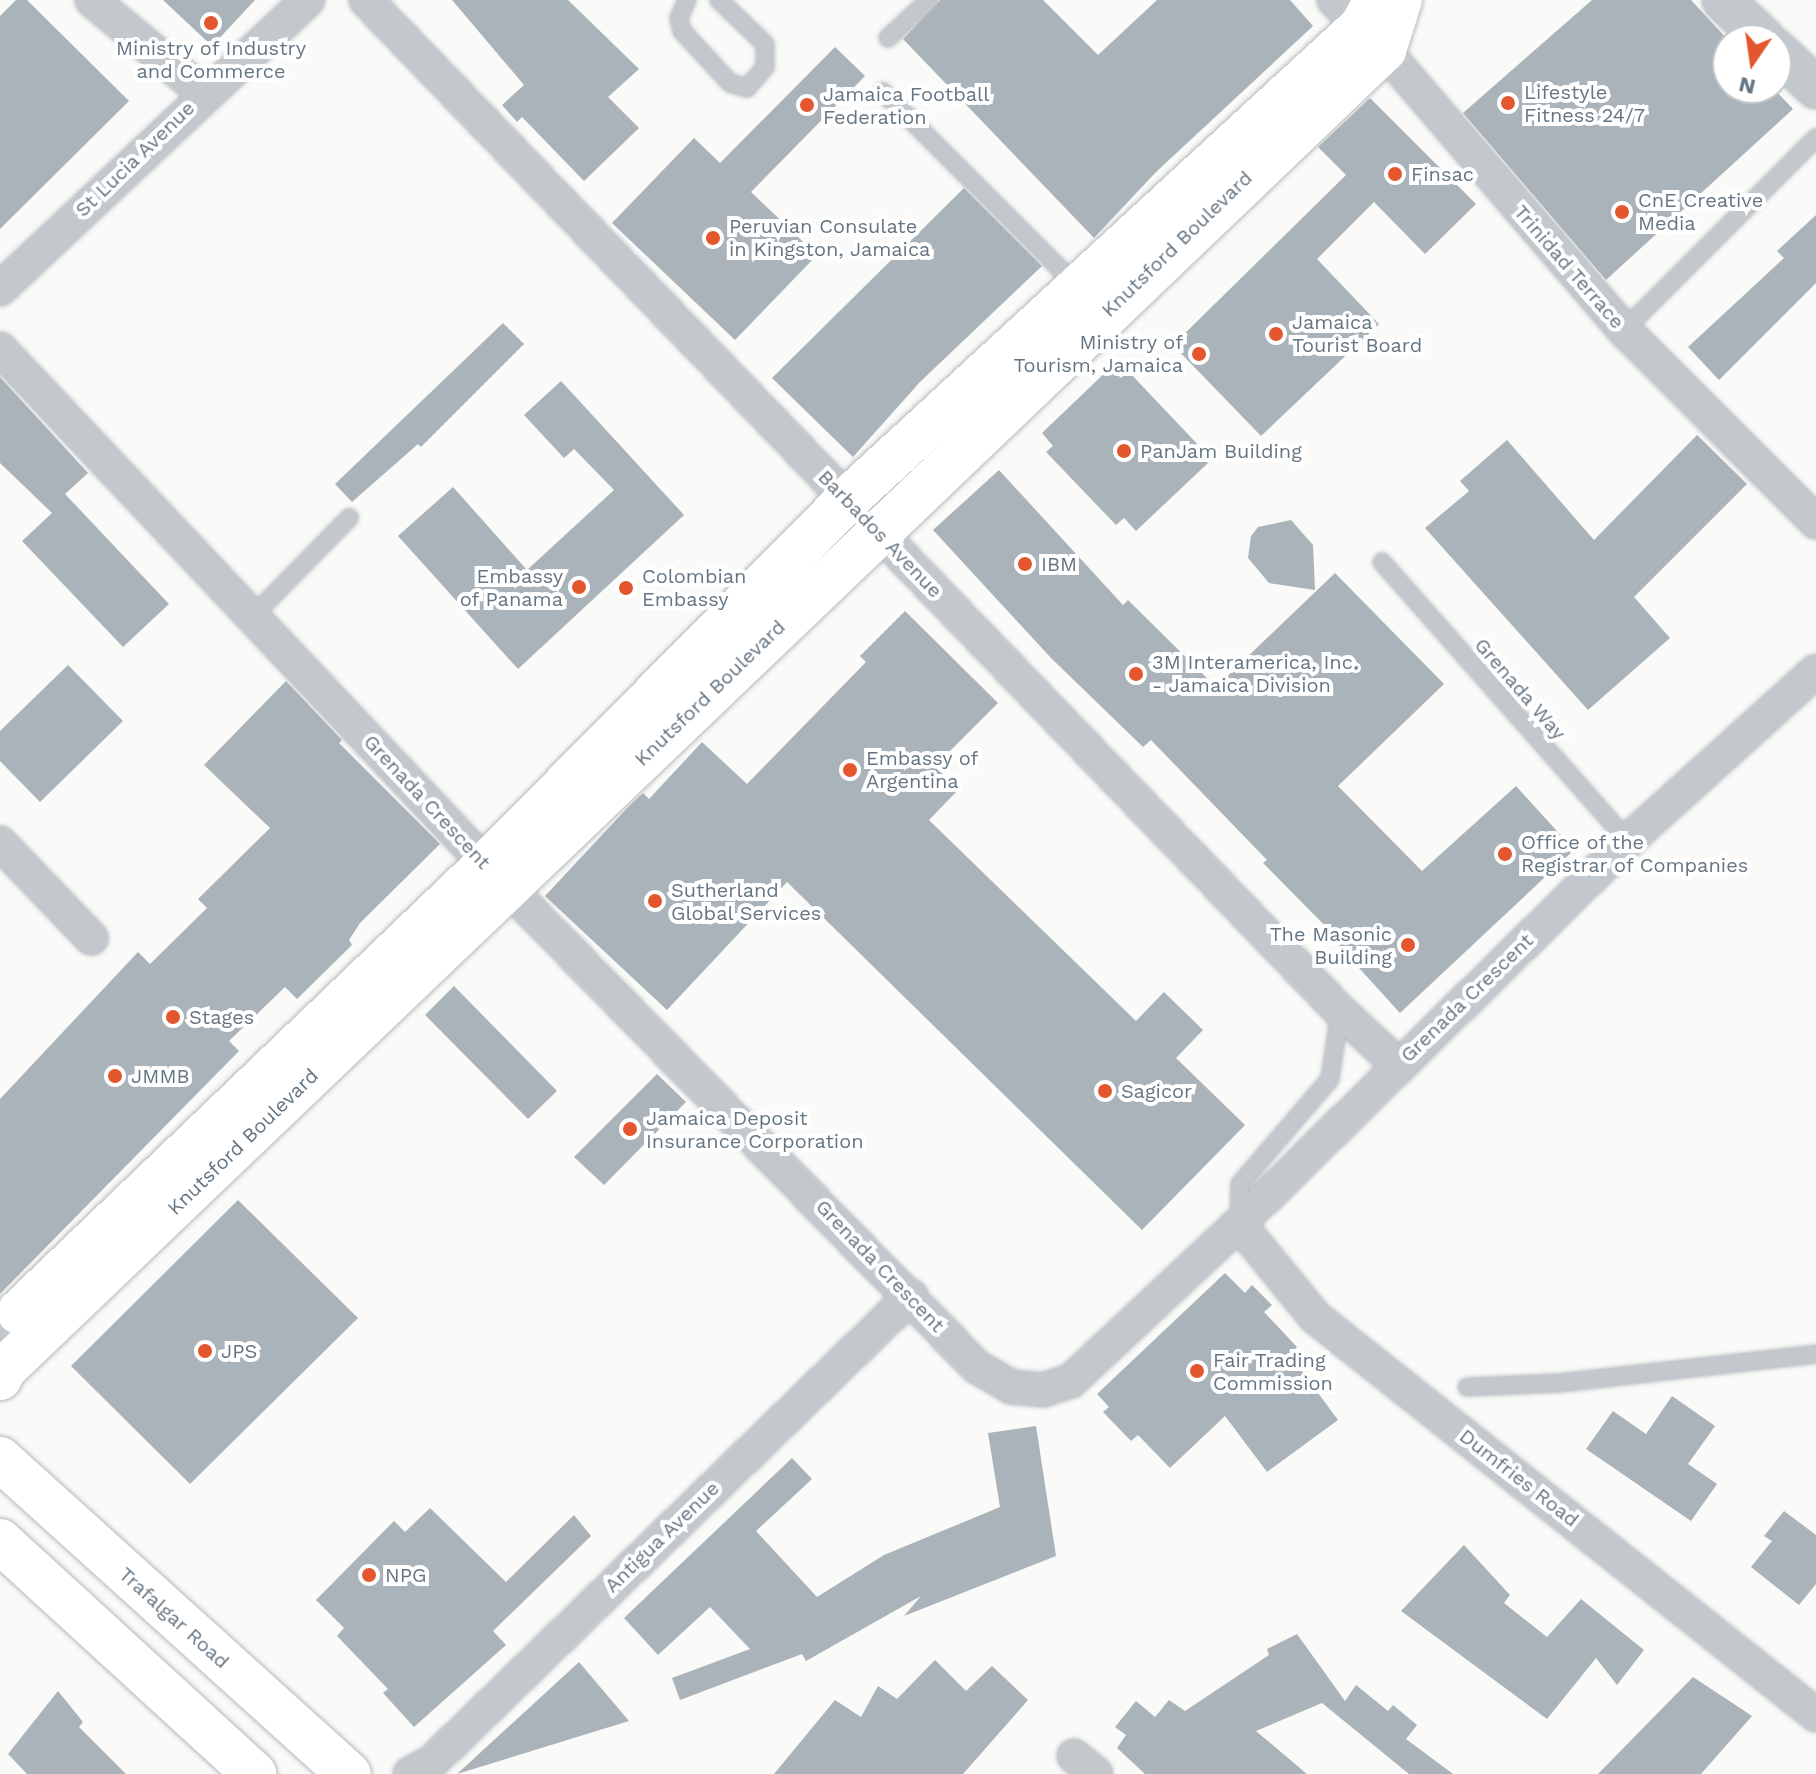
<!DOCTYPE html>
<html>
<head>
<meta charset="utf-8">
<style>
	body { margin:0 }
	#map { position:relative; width:1816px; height:1774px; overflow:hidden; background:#fafaf8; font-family:"Work Sans",sans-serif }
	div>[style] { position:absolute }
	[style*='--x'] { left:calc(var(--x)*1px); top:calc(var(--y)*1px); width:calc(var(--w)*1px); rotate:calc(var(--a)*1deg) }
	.building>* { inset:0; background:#aab3b9 }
	.roads { filter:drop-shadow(0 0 2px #b3babf) drop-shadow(0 0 2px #b3babf) }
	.service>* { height:16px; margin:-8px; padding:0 8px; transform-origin:8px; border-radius:8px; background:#c3c8cc }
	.minor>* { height:32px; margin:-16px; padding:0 16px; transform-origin:16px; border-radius:16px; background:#c3c8cc }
	.tertiary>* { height:40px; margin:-20px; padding:0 20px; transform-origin:20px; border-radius:20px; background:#c3c8cc }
	.secondary>* { height:44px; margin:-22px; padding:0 22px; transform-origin:22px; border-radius:22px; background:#fff }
	.primary>* { height:44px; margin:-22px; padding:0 22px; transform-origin:22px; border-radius:22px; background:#fff }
	.dots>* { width:22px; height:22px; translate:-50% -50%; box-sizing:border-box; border:4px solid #fff; border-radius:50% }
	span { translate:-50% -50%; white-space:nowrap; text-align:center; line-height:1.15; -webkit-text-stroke:8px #fff; paint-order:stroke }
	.poi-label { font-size:20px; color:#657683 }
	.left { translate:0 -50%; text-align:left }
	.right { translate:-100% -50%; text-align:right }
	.street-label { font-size:20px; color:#657683 }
	.north { position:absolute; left:1712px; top:24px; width:80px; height:80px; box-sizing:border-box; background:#fff; border:2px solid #c1c8cd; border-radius:50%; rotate:193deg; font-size:22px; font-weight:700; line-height:32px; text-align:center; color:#657683 }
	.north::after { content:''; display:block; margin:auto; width:28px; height:36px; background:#e4572e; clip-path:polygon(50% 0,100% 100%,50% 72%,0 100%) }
</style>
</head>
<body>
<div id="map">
	<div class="building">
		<i style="clip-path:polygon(16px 0,27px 0,129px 101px,0 229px,0 16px)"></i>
		<i style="clip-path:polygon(163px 0,255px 0,212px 46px)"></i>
		<i style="clip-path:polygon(452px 0,568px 0,639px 69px,608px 97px,639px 128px,584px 181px,522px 117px,517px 122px,502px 105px,524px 85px)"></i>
		<i style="clip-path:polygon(940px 0,1043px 0,1098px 55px,1157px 0,1290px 0,1313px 26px,1156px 172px,1094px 238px,903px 39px)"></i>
		<i style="clip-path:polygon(1592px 0,1691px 0,1728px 40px,1728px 88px,1773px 88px,1793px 109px,1606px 280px,1463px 113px)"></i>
		<i style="clip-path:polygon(835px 47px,865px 76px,751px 192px,817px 255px,735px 340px,612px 223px,694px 138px,720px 163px)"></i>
		<i style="clip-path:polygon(1370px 98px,1476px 204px,1425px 254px,1374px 202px,1317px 259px,1379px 324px,1261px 436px,1173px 345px,1346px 175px,1318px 147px)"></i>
		<i style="clip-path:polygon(964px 188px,1042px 266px,920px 382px,853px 457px,772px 378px)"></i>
		<i style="clip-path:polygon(1816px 215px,1816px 283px,1719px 380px,1688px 347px,1784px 258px,1777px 251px)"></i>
		<i style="clip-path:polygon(503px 323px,524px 344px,421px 447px,418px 444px,352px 502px,335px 484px)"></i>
		<i style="clip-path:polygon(1110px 368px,1121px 378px,1128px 371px,1202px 449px,1198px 453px,1208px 463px,1136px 531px,1124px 518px,1116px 525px,1046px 452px,1053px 446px,1042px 433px)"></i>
		<i style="clip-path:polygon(0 377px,88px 473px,65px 494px,169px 604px,123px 647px,22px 541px,52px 513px,0 463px)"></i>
		<i style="clip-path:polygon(561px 381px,684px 515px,518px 669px,398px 536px,453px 487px,527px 570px,614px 490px,574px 449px,564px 458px,524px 415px)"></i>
		<i style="clip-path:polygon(1697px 435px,1747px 484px,1634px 597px,1670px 638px,1588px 710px,1425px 528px,1469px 491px,1460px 481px,1507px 440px,1594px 540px)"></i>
		<i style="clip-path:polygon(999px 470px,1123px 605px,1128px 600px,1216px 687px,1335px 573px,1444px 684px,1338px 786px,1422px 871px,1516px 786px,1574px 850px,1400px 1013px,1339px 946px,1342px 943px,1263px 863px,1267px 860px,1151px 740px,1143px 747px,1051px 658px,933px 530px)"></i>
		<i style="clip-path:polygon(1291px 520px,1313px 545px,1315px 590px,1269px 583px,1248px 558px,1251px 536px,1258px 527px)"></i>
		<i style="clip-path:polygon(905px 611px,998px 703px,935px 766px,958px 790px,929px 820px,1136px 1021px,1164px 992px,1203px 1030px,1176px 1058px,1245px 1125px,1142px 1230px,787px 882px,667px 1010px,545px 896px,629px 806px,643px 793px,649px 799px,702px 742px,747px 784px,866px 662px,860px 656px)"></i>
		<i style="clip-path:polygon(68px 665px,123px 721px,40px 802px,0 761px,0 731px)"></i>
		<i style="clip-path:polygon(286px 681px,342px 740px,339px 743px,440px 844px,360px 923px,349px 940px,352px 945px,297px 999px,285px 987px,229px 1041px,239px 1051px,0 1294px,0 1099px,138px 952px,150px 964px,207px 908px,198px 899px,270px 828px,204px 765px)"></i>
		<i style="clip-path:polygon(454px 986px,557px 1091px,528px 1119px,425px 1015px)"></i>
		<i style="clip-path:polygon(657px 1074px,686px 1102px,604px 1185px,574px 1157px)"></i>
		<i style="clip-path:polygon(238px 1200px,358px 1318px,190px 1484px,71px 1366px)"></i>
		<i style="clip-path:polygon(1225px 1273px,1245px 1293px,1252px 1285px,1272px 1305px,1264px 1312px,1297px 1347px,1290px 1355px,1338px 1420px,1267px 1472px,1225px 1416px,1170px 1468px,1138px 1435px,1131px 1441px,1103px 1412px,1109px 1407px,1097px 1394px)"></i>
		<i style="clip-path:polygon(1672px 1396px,1715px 1426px,1688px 1464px,1717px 1484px,1691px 1521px,1586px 1449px,1613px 1411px,1646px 1434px)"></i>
		<i style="clip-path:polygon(1036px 1426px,1056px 1556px,904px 1616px,921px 1596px,806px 1661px,802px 1654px,680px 1700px,672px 1678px,750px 1649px,710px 1607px,658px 1655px,624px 1618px,792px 1458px,812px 1479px,756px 1531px,817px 1597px,884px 1555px,1000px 1507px,988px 1433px)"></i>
		<i style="clip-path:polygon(430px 1508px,506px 1582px,574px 1515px,591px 1536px,493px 1631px,506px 1645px,414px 1727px,383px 1693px,388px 1689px,337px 1636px,344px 1628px,316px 1600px,394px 1521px,405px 1532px)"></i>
		<i style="clip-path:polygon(1784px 1511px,1816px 1535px,1816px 1584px,1799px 1605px,1751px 1567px,1772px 1541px,1764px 1536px)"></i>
		<i style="clip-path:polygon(1464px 1545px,1510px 1595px,1504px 1603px,1547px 1637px,1581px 1599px,1644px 1650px,1617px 1685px,1596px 1658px,1547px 1719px,1401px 1611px)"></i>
		<i style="clip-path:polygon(1297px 1634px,1345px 1701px,1356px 1685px,1388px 1711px,1393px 1705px,1417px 1725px,1406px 1739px,1453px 1774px,1409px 1774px,1322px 1703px,1256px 1731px,1307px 1774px,1145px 1774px,1117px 1748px,1126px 1735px,1115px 1727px,1136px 1701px,1155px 1717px,1169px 1700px,1185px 1711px,1269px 1655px,1267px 1649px)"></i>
		<i style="clip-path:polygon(935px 1660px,966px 1691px,992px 1666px,1028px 1700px,963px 1774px,774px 1774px,835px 1700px,861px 1717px,878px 1686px,897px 1699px)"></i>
		<i style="clip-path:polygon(579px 1662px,629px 1721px,457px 1774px)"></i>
		<i style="clip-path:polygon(1693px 1677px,1752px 1716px,1701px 1774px,1598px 1774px)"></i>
		<i style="clip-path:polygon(58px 1691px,83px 1722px,79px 1727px,126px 1774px,27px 1774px,8px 1754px)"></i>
	</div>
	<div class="roads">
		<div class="service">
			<i style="--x:687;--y:0;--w:20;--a:114"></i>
			<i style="--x:679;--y:18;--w:13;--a:77"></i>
			<i style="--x:682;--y:31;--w:71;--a:47.3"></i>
			<i style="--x:730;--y:83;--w:18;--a:16"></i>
			<i style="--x:747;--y:88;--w:28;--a:-49"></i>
			<i style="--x:765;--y:67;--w:23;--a:-90"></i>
			<i style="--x:765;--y:44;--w:64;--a:-136.3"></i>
			<i style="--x:888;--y:38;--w:56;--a:-42.8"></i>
			<i style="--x:883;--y:92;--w:273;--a:45"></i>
			<i style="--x:1624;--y:330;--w:272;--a:-45"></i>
			<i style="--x:1382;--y:562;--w:372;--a:48.6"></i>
			<i style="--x:252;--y:617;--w:139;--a:-45.6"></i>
			<i style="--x:1239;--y:1224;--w:40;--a:-88.6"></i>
			<i style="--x:1240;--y:1184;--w:138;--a:-49.4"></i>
			<i style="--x:1330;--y:1079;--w:69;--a:-81.6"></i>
			<i style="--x:1467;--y:1387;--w:92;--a:-2.5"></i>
			<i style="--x:1559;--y:1383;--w:259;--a:-6.4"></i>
		</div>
		<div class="minor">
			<i style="--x:92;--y:0;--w:146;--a:39.7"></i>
			<i style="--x:366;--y:0;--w:1404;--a:46.07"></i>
			<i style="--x:1340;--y:1011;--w:79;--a:43"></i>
			<i style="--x:1334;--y:0;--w:71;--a:45"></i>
			<i style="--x:1384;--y:50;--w:369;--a:49.4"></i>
			<i style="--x:1624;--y:330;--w:272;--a:45"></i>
			<i style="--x:0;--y:289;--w:422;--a:-43.2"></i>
			<i style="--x:0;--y:349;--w:742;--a:46.69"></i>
			<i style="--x:509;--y:889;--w:669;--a:45.61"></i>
			<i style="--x:977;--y:1367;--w:39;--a:30"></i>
			<i style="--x:1011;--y:1387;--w:32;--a:5"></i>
			<i style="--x:1043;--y:1390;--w:29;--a:-18"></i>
			<i style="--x:1071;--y:1381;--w:230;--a:-43.1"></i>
			<i style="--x:1239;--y:1224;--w:546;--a:-44.55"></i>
			<i style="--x:1628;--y:841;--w:253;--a:-42.1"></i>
			<i style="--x:0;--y:843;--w:132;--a:46.2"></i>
			<i style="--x:1239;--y:1224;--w:120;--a:50.7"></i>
			<i style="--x:1315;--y:1317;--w:640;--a:38.46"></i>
			<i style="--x:0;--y:1329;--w:1;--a:45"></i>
			<i style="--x:1074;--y:1756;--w:28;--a:39"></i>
			<i style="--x:410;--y:1774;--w:26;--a:-29"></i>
			<i style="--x:433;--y:1761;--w:667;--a:-44.21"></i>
		</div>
		<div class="tertiary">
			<i style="--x:1723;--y:0;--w:58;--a:43.6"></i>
			<i style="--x:1776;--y:50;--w:55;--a:43.5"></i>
		</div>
		<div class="secondary">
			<i style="--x:19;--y:1312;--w:646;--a:-43.75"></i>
			<i style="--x:486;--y:865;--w:513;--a:-45.32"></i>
			<i style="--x:847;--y:500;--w:700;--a:-42.63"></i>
			<i style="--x:1362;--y:26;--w:30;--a:-62"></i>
			<i style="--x:0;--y:1373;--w:1915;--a:-43.71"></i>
			<i style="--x:1384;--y:50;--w:52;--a:-72.3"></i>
		</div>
		<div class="primary">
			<i style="--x:0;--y:1378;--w:8;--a:-67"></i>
			<i style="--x:0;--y:1459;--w:470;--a:42.1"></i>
			<i style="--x:0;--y:1541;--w:345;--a:42.5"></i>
		</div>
	</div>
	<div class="dots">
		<i style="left:211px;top:23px;background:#e4572e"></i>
		<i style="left:1508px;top:103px;background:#e4572e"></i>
		<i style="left:807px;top:105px;background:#e4572e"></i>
		<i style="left:1395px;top:174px;background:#e4572e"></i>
		<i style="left:1622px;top:212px;background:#e4572e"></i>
		<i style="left:713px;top:238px;background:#e4572e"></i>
		<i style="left:1276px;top:334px;background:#e4572e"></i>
		<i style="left:1199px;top:354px;background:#e4572e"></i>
		<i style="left:1124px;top:451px;background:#e4572e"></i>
		<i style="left:1025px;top:564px;background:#e4572e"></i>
		<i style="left:579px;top:587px;background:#e4572e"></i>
		<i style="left:626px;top:588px;background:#e4572e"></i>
		<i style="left:1136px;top:674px;background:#e4572e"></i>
		<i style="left:850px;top:770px;background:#e4572e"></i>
		<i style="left:1505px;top:854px;background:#e4572e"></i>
		<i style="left:655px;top:901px;background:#e4572e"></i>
		<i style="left:1408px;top:945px;background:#e4572e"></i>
		<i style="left:173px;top:1017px;background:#e4572e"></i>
		<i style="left:115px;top:1076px;background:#e4572e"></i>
		<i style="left:1105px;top:1091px;background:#e4572e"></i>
		<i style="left:630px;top:1129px;background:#e4572e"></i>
		<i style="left:205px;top:1351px;background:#e4572e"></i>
		<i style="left:1197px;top:1371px;background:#e4572e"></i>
		<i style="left:369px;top:1575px;background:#e4572e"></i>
	</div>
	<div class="poi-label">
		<span style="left:211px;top:60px">Ministry of Industry<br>and Commerce</span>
		<span class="left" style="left:1524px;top:104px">Lifestyle<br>Fitness 24/7</span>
		<span class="left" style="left:823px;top:106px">Jamaica Football<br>Federation</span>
		<span class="left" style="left:1411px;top:174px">Finsac</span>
		<span class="left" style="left:1638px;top:212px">CnE Creative<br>Media</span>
		<span class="left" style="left:729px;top:238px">Peruvian Consulate<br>in Kingston, Jamaica</span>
		<span class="left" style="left:1292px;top:334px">Jamaica<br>Tourist Board</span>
		<span class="right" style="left:1183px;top:354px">Ministry of<br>Tourism, Jamaica</span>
		<span class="left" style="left:1140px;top:451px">PanJam Building</span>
		<span class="left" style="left:1041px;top:564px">IBM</span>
		<span class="right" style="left:563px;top:588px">Embassy<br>of Panama</span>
		<span class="left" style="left:642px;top:588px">Colombian<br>Embassy</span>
		<span class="left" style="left:1152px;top:674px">3M Interamerica, Inc.<br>- Jamaica Division</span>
		<span class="left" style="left:866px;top:770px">Embassy of<br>Argentina</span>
		<span class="left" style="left:1521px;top:854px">Office of the<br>Registrar of Companies</span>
		<span class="left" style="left:671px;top:902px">Sutherland<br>Global Services</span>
		<span class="right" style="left:1392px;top:946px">The Masonic<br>Building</span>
		<span class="left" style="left:189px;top:1017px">Stages</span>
		<span class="left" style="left:131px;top:1076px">JMMB</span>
		<span class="left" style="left:1121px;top:1091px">Sagicor</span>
		<span class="left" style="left:646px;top:1130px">Jamaica Deposit<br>Insurance Corporation</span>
		<span class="left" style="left:221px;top:1351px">JPS</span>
		<span class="left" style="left:1213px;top:1372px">Fair Trading<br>Commission</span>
		<span class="left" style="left:385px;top:1575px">NPG</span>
	</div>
	<div class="street-label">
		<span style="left:135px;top:159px;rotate:-44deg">St Lucia Avenue</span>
		<span style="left:1177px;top:244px;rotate:-44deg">Knutsford Boulevard</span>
		<span style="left:1569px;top:267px;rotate:49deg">Trinidad Terrace</span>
		<span style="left:880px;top:534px;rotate:46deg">Barbados Avenue</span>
		<span style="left:1520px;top:689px;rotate:49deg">Grenada Way</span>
		<span style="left:710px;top:693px;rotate:-44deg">Knutsford Boulevard</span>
		<span style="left:427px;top:802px;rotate:47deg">Grenada Crescent</span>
		<span style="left:1467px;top:998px;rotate:-44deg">Grenada Crescent</span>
		<span style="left:243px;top:1142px;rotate:-44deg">Knutsford Boulevard</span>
		<span style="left:880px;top:1266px;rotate:46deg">Grenada Crescent</span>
		<span style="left:1519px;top:1478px;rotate:38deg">Dumfries Road</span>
		<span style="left:662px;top:1537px;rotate:-44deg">Antigua Avenue</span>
		<span style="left:174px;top:1618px;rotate:42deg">Trafalgar Road</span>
	</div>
	<div class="north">N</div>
</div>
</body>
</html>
